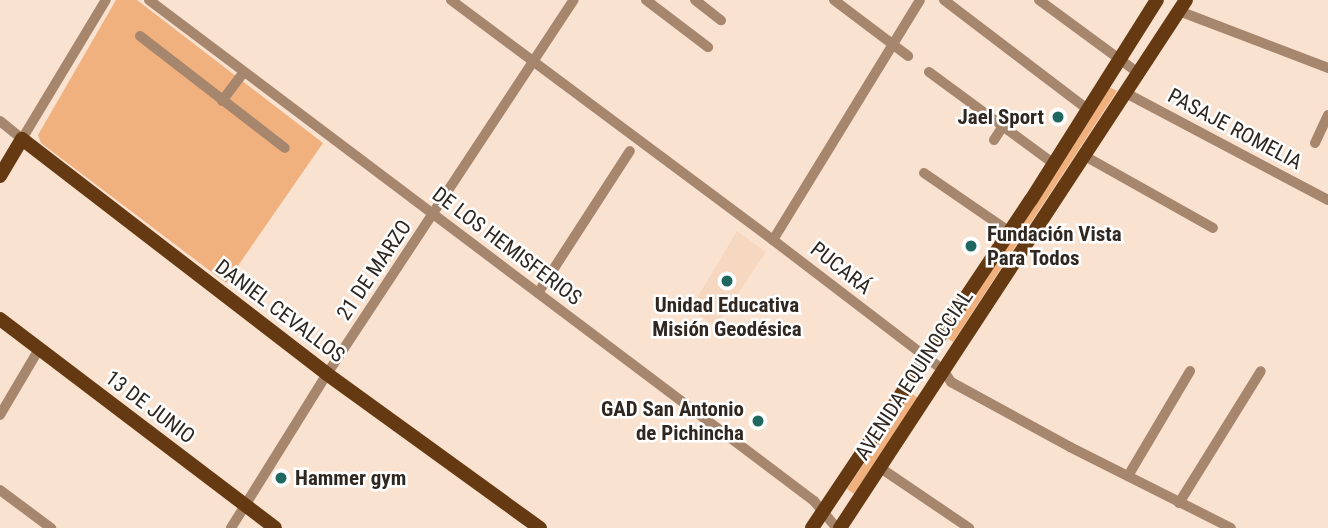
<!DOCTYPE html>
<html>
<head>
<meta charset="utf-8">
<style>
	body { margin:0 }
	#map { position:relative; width:1328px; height:528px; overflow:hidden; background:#fae2d0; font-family:"Roboto Condensed",sans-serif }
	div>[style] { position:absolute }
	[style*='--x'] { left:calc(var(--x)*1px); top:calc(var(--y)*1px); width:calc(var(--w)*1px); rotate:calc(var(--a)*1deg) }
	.built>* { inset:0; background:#f6d7c0 }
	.green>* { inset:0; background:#f0b17f }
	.minor>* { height:10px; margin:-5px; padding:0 5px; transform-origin:5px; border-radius:5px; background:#a7866e }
	.major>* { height:14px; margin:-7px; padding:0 7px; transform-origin:7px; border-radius:7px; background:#653a13 }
	.dots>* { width:19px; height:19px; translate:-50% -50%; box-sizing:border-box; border:4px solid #fff; border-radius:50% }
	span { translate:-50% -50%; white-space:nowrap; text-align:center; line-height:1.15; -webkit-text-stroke:5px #fff; paint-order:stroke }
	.poi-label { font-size:21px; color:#302721; font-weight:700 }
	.right { translate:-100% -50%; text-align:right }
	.left { translate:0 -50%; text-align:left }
	.street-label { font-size:21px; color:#302721 }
</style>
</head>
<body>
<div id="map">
	<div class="built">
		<i style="clip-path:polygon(737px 231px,766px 252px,716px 326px,690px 310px)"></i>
	</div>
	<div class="green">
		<i style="clip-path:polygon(116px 0,137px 0,323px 143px,226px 283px,41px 143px,38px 135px)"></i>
		<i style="clip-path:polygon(1109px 87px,1117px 91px,953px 342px,945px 337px)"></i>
		<i style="clip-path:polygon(911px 393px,918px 398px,854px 494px,847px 489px)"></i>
	</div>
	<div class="minor">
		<i style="--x:149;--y:0;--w:833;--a:36.99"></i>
		<i style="--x:814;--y:501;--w:35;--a:50"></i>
		<i style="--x:451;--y:0;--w:402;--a:36.7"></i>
		<i style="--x:773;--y:240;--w:214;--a:37.4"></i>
		<i style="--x:943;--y:370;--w:14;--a:56"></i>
		<i style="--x:951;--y:382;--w:136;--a:28.6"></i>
		<i style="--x:1070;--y:447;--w:180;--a:26.7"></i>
		<i style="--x:646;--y:0;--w:78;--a:37.2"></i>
		<i style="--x:695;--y:0;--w:33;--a:38"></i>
		<i style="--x:834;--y:0;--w:93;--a:37.1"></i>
		<i style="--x:944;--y:0;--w:180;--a:37.3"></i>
		<i style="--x:1039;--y:0;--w:122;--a:36.3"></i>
		<i style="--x:1179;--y:11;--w:160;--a:20.9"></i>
		<i style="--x:140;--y:36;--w:183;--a:37.7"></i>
		<i style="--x:929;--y:72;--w:154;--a:36.3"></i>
		<i style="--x:1124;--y:92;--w:231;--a:27.9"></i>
		<i style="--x:222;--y:101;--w:36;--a:-53"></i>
		<i style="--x:0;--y:121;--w:28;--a:39"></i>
		<i style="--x:22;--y:139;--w:162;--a:-58.9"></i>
		<i style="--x:994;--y:140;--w:17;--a:-57"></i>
		<i style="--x:1315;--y:143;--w:31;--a:-65"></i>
		<i style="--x:1083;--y:155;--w:149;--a:29.3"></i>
		<i style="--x:924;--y:173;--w:104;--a:34.5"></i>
		<i style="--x:773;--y:240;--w:281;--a:-58.5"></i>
		<i style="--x:538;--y:293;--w:169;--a:-57.1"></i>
		<i style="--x:0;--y:415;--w:77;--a:-59.4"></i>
		<i style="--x:879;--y:467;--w:109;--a:34.1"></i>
		<i style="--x:1128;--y:476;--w:122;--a:-59.4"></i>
		<i style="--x:0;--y:490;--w:64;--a:36.7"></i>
		<i style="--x:1179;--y:503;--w:155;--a:-58.2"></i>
		<i style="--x:231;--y:528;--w:181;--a:-58.1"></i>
		<i style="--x:327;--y:374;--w:448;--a:-56.6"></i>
	</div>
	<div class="major">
		<i style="--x:0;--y:176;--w:43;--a:-59.3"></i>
		<i style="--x:22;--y:139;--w:385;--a:37.6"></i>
		<i style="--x:327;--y:374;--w:263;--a:35.9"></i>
		<i style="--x:0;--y:319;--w:345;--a:37.2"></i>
		<i style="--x:812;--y:528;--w:394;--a:-56.3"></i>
		<i style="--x:1031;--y:200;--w:236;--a:-57.8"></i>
		<i style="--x:840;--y:528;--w:631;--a:-56.76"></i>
	</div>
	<div class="dots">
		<i style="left:1058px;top:117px;background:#1f685f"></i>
		<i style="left:971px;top:246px;background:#1f685f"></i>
		<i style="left:727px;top:281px;background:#1f685f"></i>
		<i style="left:758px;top:421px;background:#1f685f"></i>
		<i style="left:281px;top:478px;background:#1f685f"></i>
	</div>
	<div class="poi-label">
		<span class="right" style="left:1044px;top:117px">Jael Sport</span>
		<span class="left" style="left:987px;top:246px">Fundación Vista<br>Para Todos</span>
		<span style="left:727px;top:317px">Unidad Educativa<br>Misión Geodésica</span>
		<span class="right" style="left:744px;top:421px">GAD San Antonio<br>de Pichincha</span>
		<span class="left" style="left:295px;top:478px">Hammer gym</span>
	</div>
	<div class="street-label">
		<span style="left:1235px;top:129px;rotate:28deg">PASAJE ROMELIA</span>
		<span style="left:507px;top:246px;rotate:37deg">DE LOS HEMISFERIOS</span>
		<span style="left:841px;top:268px;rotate:38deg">PUCARÁ</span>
		<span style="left:374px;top:270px;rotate:-56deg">21 DE MARZO</span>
		<span style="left:280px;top:311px;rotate:37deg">DANIEL CEVALLOS</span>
		<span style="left:914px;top:375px;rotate:-57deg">AVENIDA EQUINOCCIAL</span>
		<span style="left:150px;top:407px;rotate:37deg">13 DE JUNIO</span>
	</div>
</div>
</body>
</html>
